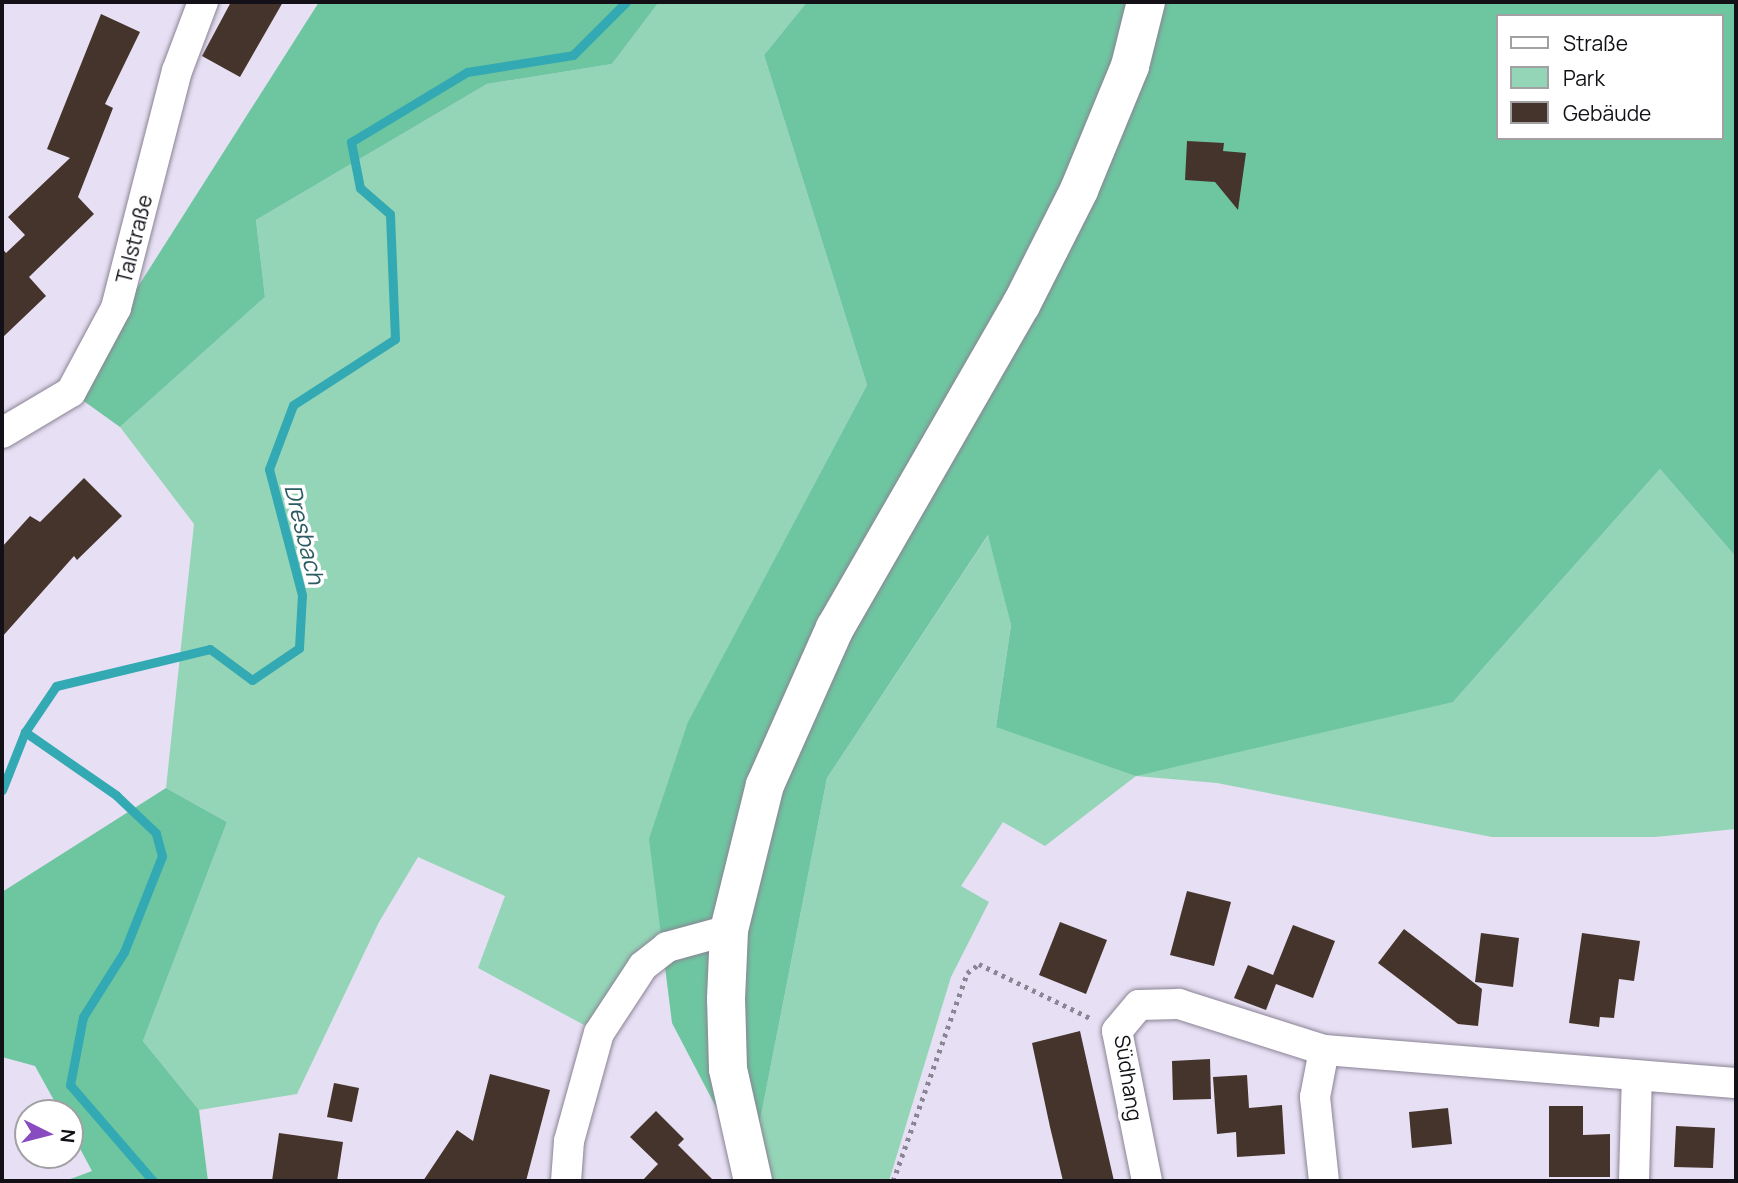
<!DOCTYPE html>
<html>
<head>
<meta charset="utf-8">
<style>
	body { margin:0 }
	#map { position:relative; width:1738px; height:1183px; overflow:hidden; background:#e7dff3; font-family:Manrope,sans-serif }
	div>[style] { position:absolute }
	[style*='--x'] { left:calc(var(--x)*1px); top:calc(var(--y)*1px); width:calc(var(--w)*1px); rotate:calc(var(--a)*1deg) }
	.green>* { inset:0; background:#94d5b7 }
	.forest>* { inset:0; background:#6ec6a0 }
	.stream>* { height:9px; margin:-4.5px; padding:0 4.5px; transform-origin:4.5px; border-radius:4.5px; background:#33a9b3 }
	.building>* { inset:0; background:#45342b }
	.path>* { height:4.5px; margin-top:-2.25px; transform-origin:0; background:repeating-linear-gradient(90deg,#8b8694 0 3.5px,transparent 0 8.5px) }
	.roads { filter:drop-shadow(0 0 2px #8a8395) drop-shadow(0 0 2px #8a8395) }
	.minor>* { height:30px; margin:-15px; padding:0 15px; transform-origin:15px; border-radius:15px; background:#fff }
	.major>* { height:38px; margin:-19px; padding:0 19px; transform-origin:19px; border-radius:19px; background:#fff }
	span { translate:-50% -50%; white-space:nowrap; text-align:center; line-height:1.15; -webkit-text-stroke:7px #fff; paint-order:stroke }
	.street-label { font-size:21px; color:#131117 }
	.water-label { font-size:23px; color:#2c5c61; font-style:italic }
	.frame { position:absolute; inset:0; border:4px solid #131117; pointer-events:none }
	.legend { position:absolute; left:1496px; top:14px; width:228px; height:126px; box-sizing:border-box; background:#fff; border:2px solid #a1a0a2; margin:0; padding:9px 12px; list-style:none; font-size:21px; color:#131117 }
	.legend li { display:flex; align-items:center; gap:14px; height:35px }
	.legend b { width:35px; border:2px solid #a1a0a2 }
	.north { position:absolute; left:14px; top:1099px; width:70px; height:70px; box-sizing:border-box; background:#fff; border:2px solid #a1a0a2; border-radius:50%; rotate:96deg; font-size:19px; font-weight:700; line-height:28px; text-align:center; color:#131117 }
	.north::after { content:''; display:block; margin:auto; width:24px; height:32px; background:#894bc0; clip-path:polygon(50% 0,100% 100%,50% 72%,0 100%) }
</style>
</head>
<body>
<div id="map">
	<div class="green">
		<i style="clip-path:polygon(659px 2px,807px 2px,764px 55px,867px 385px,689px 721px,667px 947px,599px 1033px,478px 968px,505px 896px,418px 857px,379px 922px,297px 1094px,199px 1110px,143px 1041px,227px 822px,166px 788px,194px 524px,120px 427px,265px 297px,256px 220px,487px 84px,612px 64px)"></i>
		<i style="clip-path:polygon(1660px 469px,1736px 557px,1736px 829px,1655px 837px,1492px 837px,1217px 783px,1136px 776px,1045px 846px,1003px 822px,961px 886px,989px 902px,951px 977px,889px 1181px,756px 1181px,750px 1172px,827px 778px,989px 534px,1011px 625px,996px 727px,1453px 702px)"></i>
	</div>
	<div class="forest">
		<i style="clip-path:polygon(319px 2px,659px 2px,612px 64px,487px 84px,256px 220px,265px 297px,120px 427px,71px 392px)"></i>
		<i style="clip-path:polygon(evenodd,807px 2px,1736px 2px,1736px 557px,1660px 469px,1453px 702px,1136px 776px,996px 727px,1011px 625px,988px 535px,827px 778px,750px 1172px,672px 1023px,649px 839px,688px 722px,867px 385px,764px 55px,807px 2px,1498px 16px,1722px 16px,1722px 138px,1498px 138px,1498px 16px)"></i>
		<i style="clip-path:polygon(166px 788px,227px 822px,143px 1041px,199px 1110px,208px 1181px,65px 1181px,92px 1171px,70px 1130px,70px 1113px,61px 1113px,35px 1066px,2px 1057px,2px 892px)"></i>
	</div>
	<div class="stream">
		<i style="--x:2;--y:790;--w:62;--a:-68.4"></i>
		<i style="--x:153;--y:1181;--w:127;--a:-130.8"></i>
		<i style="--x:70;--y:1085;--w:69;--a:-79.2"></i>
		<i style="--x:83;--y:1017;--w:77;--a:-57.8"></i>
		<i style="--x:124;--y:952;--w:103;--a:-68.4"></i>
		<i style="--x:162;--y:856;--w:24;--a:-105"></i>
		<i style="--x:156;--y:833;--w:55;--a:-136.5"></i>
		<i style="--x:116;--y:795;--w:111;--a:-145.3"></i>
		<i style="--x:25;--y:732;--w:55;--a:-56"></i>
		<i style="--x:56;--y:686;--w:158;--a:-13.5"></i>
		<i style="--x:210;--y:649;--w:52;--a:36.4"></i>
		<i style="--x:252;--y:680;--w:57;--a:-34.2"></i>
		<i style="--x:299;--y:648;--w:53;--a:-86.8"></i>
		<i style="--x:302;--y:595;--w:130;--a:-104.7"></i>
		<i style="--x:269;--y:469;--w:68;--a:-69.4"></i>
		<i style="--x:293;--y:405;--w:121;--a:-32.9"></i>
		<i style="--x:395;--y:339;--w:125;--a:-92.3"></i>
		<i style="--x:390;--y:214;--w:40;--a:-139"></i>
		<i style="--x:360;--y:188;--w:47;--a:-101.1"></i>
		<i style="--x:351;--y:142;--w:135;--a:-31.1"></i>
		<i style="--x:467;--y:72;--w:107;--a:-9.1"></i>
		<i style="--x:573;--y:55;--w:75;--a:-45"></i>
	</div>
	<div class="building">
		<i style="clip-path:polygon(231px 2px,283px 2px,240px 77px,202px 56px)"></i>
		<i style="clip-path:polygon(101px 14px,140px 32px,105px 104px,113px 108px,78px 197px,94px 214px,29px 277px,46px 296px,2px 338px,2px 248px,6px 253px,25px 235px,8px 217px,70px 158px,47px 149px)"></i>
		<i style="clip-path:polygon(1187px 141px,1224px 143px,1223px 151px,1246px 153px,1238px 210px,1215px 182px,1185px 180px)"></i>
		<i style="clip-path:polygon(84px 478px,122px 516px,77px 560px,74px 556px,2px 637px,2px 547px,30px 516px,40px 522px)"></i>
		<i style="clip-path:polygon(1187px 891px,1231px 902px,1214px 966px,1170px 955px)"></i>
		<i style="clip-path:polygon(1060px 922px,1107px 940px,1086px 994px,1039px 975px)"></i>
		<i style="clip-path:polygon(1293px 925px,1335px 941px,1313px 998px,1276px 984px,1266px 1010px,1234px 998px,1248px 965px,1273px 975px)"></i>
		<i style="clip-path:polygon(1404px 929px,1482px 989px,1478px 1026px,1458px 1024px,1378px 963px)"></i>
		<i style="clip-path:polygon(1481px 933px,1519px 938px,1513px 987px,1475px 982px)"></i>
		<i style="clip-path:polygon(1582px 933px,1640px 941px,1634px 981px,1619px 979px,1614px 1018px,1600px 1017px,1599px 1027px,1569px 1023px)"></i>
		<i style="clip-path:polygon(1080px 1031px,1093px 1089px,1114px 1181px,1063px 1181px,1050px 1127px,1032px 1043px)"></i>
		<i style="clip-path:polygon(1210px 1059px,1211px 1099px,1173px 1100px,1172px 1061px)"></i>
		<i style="clip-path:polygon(490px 1074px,550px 1090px,526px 1181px,423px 1181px,457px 1130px,473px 1141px)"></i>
		<i style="clip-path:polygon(1247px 1075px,1249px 1108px,1282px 1105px,1285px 1154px,1237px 1157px,1236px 1132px,1217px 1134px,1213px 1077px)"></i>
		<i style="clip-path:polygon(334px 1083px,359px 1088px,352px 1122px,327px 1117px)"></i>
		<i style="clip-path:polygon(1549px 1106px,1583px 1106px,1583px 1135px,1610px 1134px,1610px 1177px,1549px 1177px)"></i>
		<i style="clip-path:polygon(1448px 1108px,1452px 1144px,1412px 1148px,1409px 1112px)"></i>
		<i style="clip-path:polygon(656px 1111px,684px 1139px,678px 1145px,714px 1181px,642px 1181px,658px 1164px,630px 1137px)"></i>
		<i style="clip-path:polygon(1676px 1126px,1715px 1128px,1713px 1168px,1674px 1167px)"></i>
		<i style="clip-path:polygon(279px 1133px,343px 1142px,337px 1181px,272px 1181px)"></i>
	</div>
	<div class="path">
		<i style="--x:893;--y:1181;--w:221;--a:-70.4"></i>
		<i style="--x:967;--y:973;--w:15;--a:-37"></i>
		<i style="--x:979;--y:964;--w:123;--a:25.9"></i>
	</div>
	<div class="roads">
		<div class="minor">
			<i style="--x:2;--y:433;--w:80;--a:-30.7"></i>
			<i style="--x:71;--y:392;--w:95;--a:-61.8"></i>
			<i style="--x:116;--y:308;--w:245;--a:-75.6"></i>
			<i style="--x:177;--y:71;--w:74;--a:-69.4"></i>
			<i style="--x:1324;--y:1050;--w:48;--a:100.8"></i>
			<i style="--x:1315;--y:1097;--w:84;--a:83.9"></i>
			<i style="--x:566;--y:1181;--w:40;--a:-85.7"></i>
			<i style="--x:569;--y:1141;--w:112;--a:-74.5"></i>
			<i style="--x:599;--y:1033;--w:80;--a:-56.7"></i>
			<i style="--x:643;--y:966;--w:31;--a:-38"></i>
			<i style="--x:667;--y:947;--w:64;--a:-15.3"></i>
			<i style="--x:1147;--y:1181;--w:153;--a:-101.3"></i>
			<i style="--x:1117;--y:1031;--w:34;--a:-50"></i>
			<i style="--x:1139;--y:1005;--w:40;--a:-1.4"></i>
			<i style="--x:1179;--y:1004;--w:152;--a:17.6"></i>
			<i style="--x:1324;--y:1050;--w:413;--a:4.6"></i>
			<i style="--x:1634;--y:1181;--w:105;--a:-88.4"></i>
		</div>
		<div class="major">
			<i style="--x:753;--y:1181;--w:115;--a:-102.6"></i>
			<i style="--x:728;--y:1069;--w:70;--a:-91.6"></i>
			<i style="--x:726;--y:999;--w:69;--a:-87.5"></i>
			<i style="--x:729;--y:930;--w:149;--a:-76.1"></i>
			<i style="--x:765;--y:785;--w:172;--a:-66"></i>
			<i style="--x:835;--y:628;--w:373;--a:-60.1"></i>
			<i style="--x:1021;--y:305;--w:129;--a:-63.2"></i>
			<i style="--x:1079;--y:190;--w:134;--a:-67.6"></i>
			<i style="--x:1130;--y:66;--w:66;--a:-76"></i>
		</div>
	</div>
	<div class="street-label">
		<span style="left:134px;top:239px;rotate:-76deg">Talstraße</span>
		<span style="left:1129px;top:1078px;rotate:81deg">Südhang</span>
	</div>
	<div class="water-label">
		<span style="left:305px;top:534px;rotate:76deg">Dresbach</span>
	</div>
	<div class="frame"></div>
	<ul class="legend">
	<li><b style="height:9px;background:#fff"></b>Straße</li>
	<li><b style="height:19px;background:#94d5b7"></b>Park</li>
	<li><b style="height:19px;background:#45342b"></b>Gebäude</li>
	</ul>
	<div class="north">N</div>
</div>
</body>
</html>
